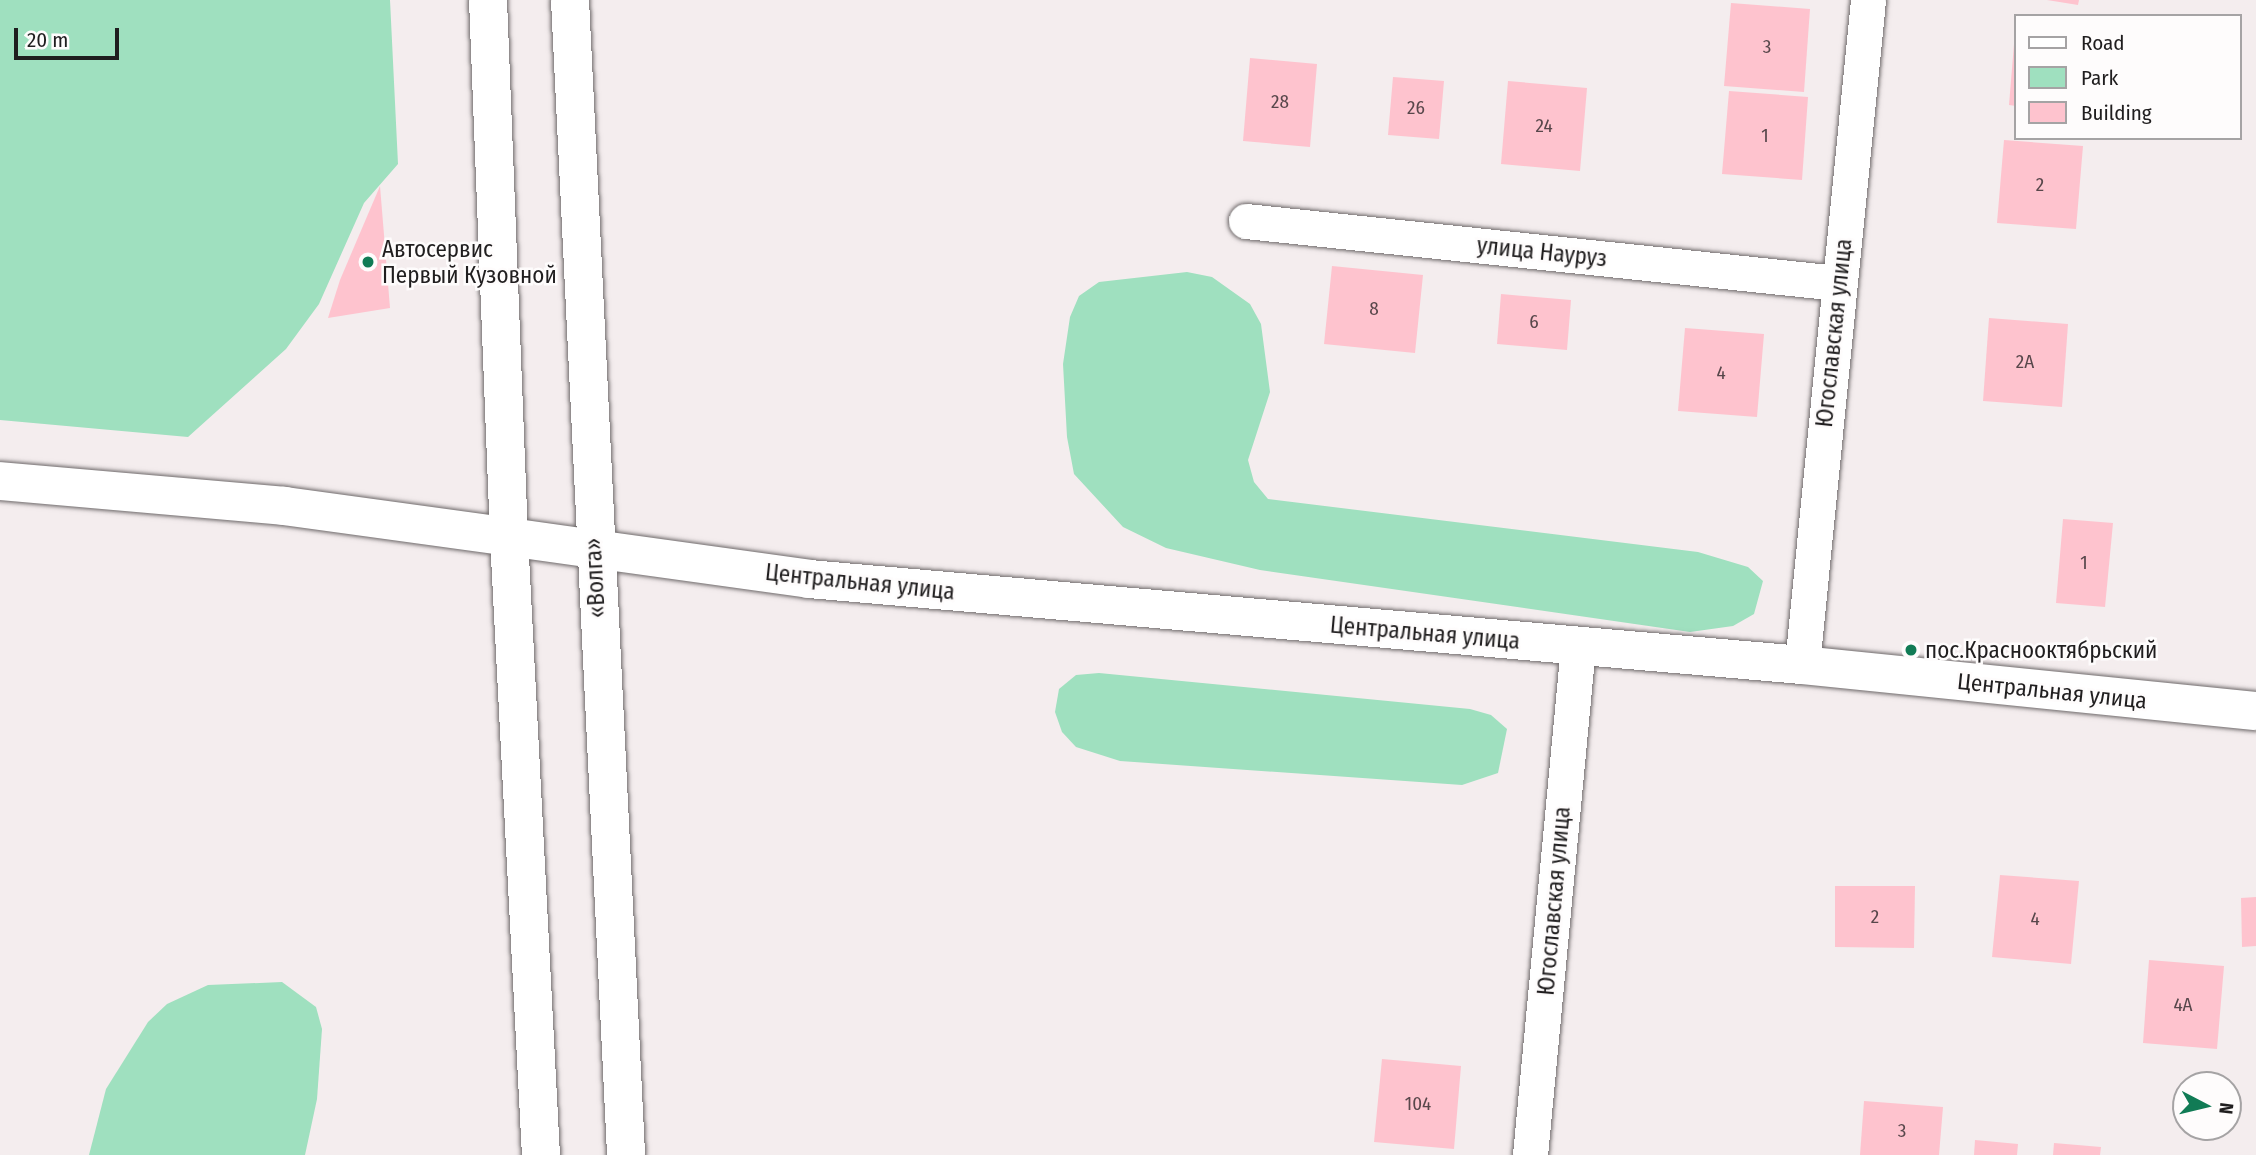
<!DOCTYPE html>
<html>
<head>
<meta charset="utf-8">
<style>
	body { margin:0 }
	#map { position:relative; width:2256px; height:1155px; overflow:hidden; background:#f4edee; font-family:"Fira Sans Condensed",sans-serif }
	div>[style] { position:absolute }
	[style*='--x'] { left:calc(var(--x)*1px); top:calc(var(--y)*1px); width:calc(var(--w)*1px); rotate:calc(var(--a)*1deg) }
	.green>* { inset:0; background:#9fe0bf }
	.building>* { inset:0; background:#fec3ce }
	.roads { filter:drop-shadow(0 0 2px #6f6a6b) drop-shadow(0 0 2px #6f6a6b) }
	.minor>* { height:35px; margin:-17.5px; padding:0 17.5px; transform-origin:17.5px; border-radius:17.5px; background:#fff }
	.tertiary>* { height:38px; margin:-19px; padding:0 19px; transform-origin:19px; border-radius:19px; background:#fff }
	.secondary>* { height:38px; margin:-19px; padding:0 19px; transform-origin:19px; border-radius:19px; background:#fff }
	.trunk>* { height:38px; margin:-19px; padding:0 19px; transform-origin:19px; border-radius:19px; background:#fff }
	.dots>* { width:19px; height:19px; translate:-50% -50%; box-sizing:border-box; border:4px solid #fefcfc; border-radius:50% }
	span { translate:-50% -50%; white-space:nowrap; text-align:center; line-height:1.15; -webkit-text-stroke:5px #fefcfc; paint-order:stroke }
	.number-label { font-size:19px; color:#58474b }
	.number-label span { -webkit-text-stroke-width:0 }
	.poi-label { font-size:23px; color:#201e1f }
	.left { translate:0 -50%; text-align:left }
	.street-label { font-size:23px; color:#201e1f }
	.legend { position:absolute; left:2014px; top:14px; width:228px; height:126px; box-sizing:border-box; background:#fefcfc; border:2px solid #a5a3a4; margin:0; padding:9px 12px; list-style:none; font-size:21px; color:#201e1f }
	.legend li { display:flex; align-items:center; gap:14px; height:35px }
	.legend b { width:35px; border:2px solid #a5a3a4 }
	.north { position:absolute; left:2172px; top:1071px; width:70px; height:70px; box-sizing:border-box; background:#fefcfc; border:2px solid #a5a3a4; border-radius:50%; rotate:97deg; font-size:19px; font-weight:700; line-height:28px; text-align:center; color:#201e1f }
	.north::after { content:''; display:block; margin:auto; width:24px; height:32px; background:#117b55; clip-path:polygon(50% 0,100% 100%,50% 72%,0 100%) }
	.scale { position:absolute; left:14px; top:28px; width:105px; height:32px; box-sizing:border-box; border:4px solid #201e1f; border-top:0; padding-left:9px; font-size:21px; line-height:24px; white-space:nowrap; color:#201e1f; -webkit-text-stroke:5px #fefcfc; paint-order:stroke }
</style>
</head>
<body>
<div id="map">
	<div class="green">
		<i style="clip-path:polygon(0 0,390px 0,398px 164px,364px 203px,319px 304px,286px 349px,188px 437px,0 420px)"></i>
		<i style="clip-path:polygon(1187px 272px,1212px 277px,1250px 304px,1261px 324px,1270px 392px,1248px 460px,1254px 482px,1268px 499px,1698px 552px,1748px 567px,1763px 581px,1754px 614px,1733px 626px,1690px 632px,1260px 570px,1166px 548px,1123px 527px,1074px 474px,1067px 437px,1063px 364px,1070px 317px,1079px 296px,1099px 282px)"></i>
		<i style="clip-path:polygon(1099px 673px,1470px 709px,1491px 715px,1507px 729px,1498px 773px,1462px 785px,1120px 761px,1076px 747px,1062px 732px,1055px 712px,1059px 689px,1076px 675px)"></i>
		<i style="clip-path:polygon(282px 982px,316px 1007px,322px 1029px,317px 1099px,305px 1155px,89px 1155px,106px 1089px,148px 1022px,167px 1004px,208px 985px)"></i>
	</div>
	<div class="building">
		<i style="clip-path:polygon(2047px 0,2079px 0,2078px 5px)"></i>
		<i style="clip-path:polygon(1731px 3px,1810px 9px,1804px 92px,1724px 86px)"></i>
		<i style="clip-path:polygon(2014px 44px,2016px 44px,2016px 106px,2009px 105px)"></i>
		<i style="clip-path:polygon(1250px 58px,1317px 64px,1310px 147px,1243px 141px)"></i>
		<i style="clip-path:polygon(1393px 77px,1444px 81px,1439px 139px,1388px 135px)"></i>
		<i style="clip-path:polygon(1508px 81px,1587px 88px,1580px 171px,1501px 164px)"></i>
		<i style="clip-path:polygon(1729px 91px,1808px 97px,1802px 180px,1722px 174px)"></i>
		<i style="clip-path:polygon(2004px 140px,2083px 146px,2076px 229px,1997px 223px)"></i>
		<i style="clip-path:polygon(380px 186px,390px 308px,328px 318px,340px 280px)"></i>
		<i style="clip-path:polygon(1332px 266px,1423px 275px,1415px 353px,1324px 344px)"></i>
		<i style="clip-path:polygon(1501px 294px,1571px 300px,1567px 350px,1497px 344px)"></i>
		<i style="clip-path:polygon(1989px 318px,2068px 324px,2062px 407px,1983px 401px)"></i>
		<i style="clip-path:polygon(1685px 328px,1764px 334px,1757px 417px,1678px 411px)"></i>
		<i style="clip-path:polygon(2063px 519px,2113px 523px,2105px 607px,2056px 603px)"></i>
		<i style="clip-path:polygon(2000px 875px,2079px 881px,2071px 964px,1992px 957px)"></i>
		<i style="clip-path:polygon(1835px 886px,1915px 886px,1914px 948px,1835px 947px)"></i>
		<i style="clip-path:polygon(2256px 897px,2256px 946px,2242px 947px,2241px 898px)"></i>
		<i style="clip-path:polygon(2149px 960px,2224px 966px,2217px 1049px,2143px 1043px)"></i>
		<i style="clip-path:polygon(1382px 1059px,1461px 1066px,1454px 1149px,1374px 1142px)"></i>
		<i style="clip-path:polygon(1864px 1101px,1943px 1107px,1939px 1155px,1860px 1155px)"></i>
		<i style="clip-path:polygon(1975px 1140px,2018px 1144px,2017px 1155px,1974px 1155px)"></i>
		<i style="clip-path:polygon(2054px 1143px,2101px 1147px,2100px 1155px,2053px 1155px)"></i>
	</div>
	<div class="roads">
		<div class="minor">
			<i style="--x:1246;--y:221;--w:595;--a:5.98"></i>
			<i style="--x:1802;--y:665;--w:668;--a:-84.33"></i>
			<i style="--x:1530;--y:1155;--w:511;--a:-84.61"></i>
		</div>
		<div class="tertiary">
			<i style="--x:594;--y:549;--w:217;--a:7.9"></i>
			<i style="--x:809;--y:579;--w:997;--a:4.95"></i>
			<i style="--x:1802;--y:665;--w:456;--a:5.8"></i>
		</div>
		<div class="secondary">
			<i style="--x:0;--y:481;--w:285;--a:5"></i>
			<i style="--x:284;--y:506;--w:227;--a:7.8"></i>
		</div>
		<div class="trunk">
			<i style="--x:488;--y:0;--w:537;--a:87.76"></i>
			<i style="--x:509;--y:537;--w:619;--a:87.04"></i>
			<i style="--x:570;--y:0;--w:1156;--a:87.22"></i>
			<i style="--x:509;--y:537;--w:86;--a:8"></i>
		</div>
	</div>
	<div class="dots">
		<i style="left:368px;top:262px;background:#117b55"></i>
		<i style="left:1911px;top:650px;background:#117b55"></i>
	</div>
	<div class="number-label">
		<span style="left:1767px;top:47px">3</span>
		<span style="left:1280px;top:102px">28</span>
		<span style="left:1416px;top:108px">26</span>
		<span style="left:1544px;top:126px">24</span>
		<span style="left:1765px;top:136px">1</span>
		<span style="left:2040px;top:185px">2</span>
		<span style="left:1374px;top:309px">8</span>
		<span style="left:1534px;top:322px">6</span>
		<span style="left:2025px;top:362px">2А</span>
		<span style="left:1721px;top:373px">4</span>
		<span style="left:2084px;top:563px">1</span>
		<span style="left:1875px;top:917px">2</span>
		<span style="left:2035px;top:919px">4</span>
		<span style="left:2183px;top:1005px">4А</span>
		<span style="left:1418px;top:1104px">104</span>
		<span style="left:1902px;top:1131px">3</span>
	</div>
	<div class="poi-label">
		<span class="left" style="left:382px;top:262px">Автосервис<br>Первый Кузовной</span>
		<span class="left" style="left:1925px;top:650px">пос.Краснооктябрьский</span>
	</div>
	<div class="street-label">
		<span style="left:1542px;top:252px;rotate:6deg">улица Науруз</span>
		<span style="left:1834px;top:333px;rotate:-84deg">Югославская улица</span>
		<span style="left:595px;top:578px;rotate:-93deg">«Волга»</span>
		<span style="left:860px;top:582px;rotate:6deg">Центральная улица</span>
		<span style="left:1425px;top:633px;rotate:5deg">Центральная улица</span>
		<span style="left:2052px;top:691px;rotate:6deg">Центральная улица</span>
		<span style="left:1554px;top:901px;rotate:-85deg">Югославская улица</span>
	</div>
	<ul class="legend">
	<li><b style="height:9px;background:#fff"></b>Road</li>
	<li><b style="height:19px;background:#9fe0bf"></b>Park</li>
	<li><b style="height:19px;background:#fec3ce"></b>Building</li>
	</ul>
	<div class="north">N</div>
	<div class="scale">20 m</div>
</div>
</body>
</html>
